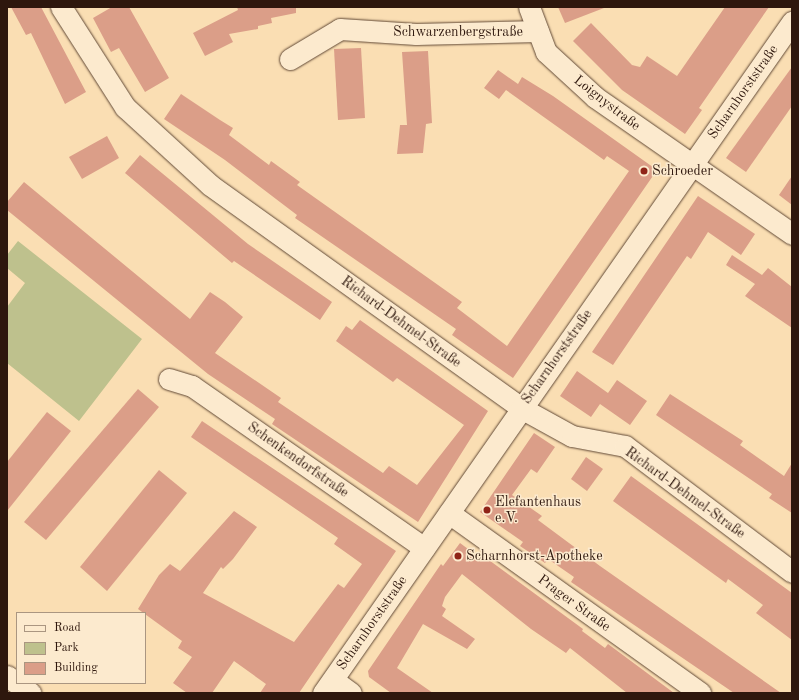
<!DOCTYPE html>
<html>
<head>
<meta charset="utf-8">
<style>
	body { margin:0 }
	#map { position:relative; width:799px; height:700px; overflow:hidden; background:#fadeb3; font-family:"Old Standard TT",serif }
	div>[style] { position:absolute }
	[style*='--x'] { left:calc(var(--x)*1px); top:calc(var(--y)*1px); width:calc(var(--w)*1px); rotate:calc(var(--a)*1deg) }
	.green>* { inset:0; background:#bec18d }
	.building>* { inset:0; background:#db9e88 }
	.roads { filter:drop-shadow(0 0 1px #614936) drop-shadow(0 0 1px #614936) }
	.minor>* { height:21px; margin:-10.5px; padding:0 10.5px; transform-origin:10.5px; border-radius:10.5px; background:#fceace }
	.dots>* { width:11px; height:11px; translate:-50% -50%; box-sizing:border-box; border:2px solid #fceace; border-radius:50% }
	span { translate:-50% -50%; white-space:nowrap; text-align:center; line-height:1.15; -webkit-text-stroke:3px #fceace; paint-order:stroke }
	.street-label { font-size:14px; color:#2e170d }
	.poi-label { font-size:14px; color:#2e170d }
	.left { translate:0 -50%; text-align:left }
	.frame { position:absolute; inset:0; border:8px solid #2e170d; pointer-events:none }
	.legend { position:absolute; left:16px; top:612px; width:130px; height:72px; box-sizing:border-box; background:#fceace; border:1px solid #aa9681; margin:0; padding:5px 7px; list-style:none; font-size:12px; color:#2e170d }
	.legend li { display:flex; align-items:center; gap:8px; height:20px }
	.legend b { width:20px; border:1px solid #aa9681 }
</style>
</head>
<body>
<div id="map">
	<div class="green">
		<i style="clip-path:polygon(18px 241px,142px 339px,79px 421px,7px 363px,7px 307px,25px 283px,7px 268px,7px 255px)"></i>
	</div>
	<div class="building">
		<i style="clip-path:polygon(11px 7px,41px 7px,86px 92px,65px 104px,31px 33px,26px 35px)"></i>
		<i style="clip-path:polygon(112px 7px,129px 7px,169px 78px,145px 92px,119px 48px,111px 52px,93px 18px)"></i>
		<i style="clip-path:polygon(237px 7px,296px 7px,296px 13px,271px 18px,272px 23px,258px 26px,258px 29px,229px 34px,233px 42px,205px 56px,193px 33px,238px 10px)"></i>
		<i style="clip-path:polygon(558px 7px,604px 7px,604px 8px,565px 23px)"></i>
		<i style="clip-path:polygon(725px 7px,769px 7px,699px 108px,702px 110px,685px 134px,622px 90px,573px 41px,591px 23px,632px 65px,640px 67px,647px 56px,677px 76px)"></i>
		<i style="clip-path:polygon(361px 48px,365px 118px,338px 120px,334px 49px)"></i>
		<i style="clip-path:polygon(428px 51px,432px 123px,426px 124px,423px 153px,397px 154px,400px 125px,407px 125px,402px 52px)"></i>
		<i style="clip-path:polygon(792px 67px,792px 106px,746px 172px,726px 158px)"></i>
		<i style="clip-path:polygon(498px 70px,518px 84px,522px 77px,553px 96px,657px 170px,513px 378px,452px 335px,456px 329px,295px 218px,297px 215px,225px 160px,164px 119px,181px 94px,220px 120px,233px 128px,229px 135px,269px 165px,271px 161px,300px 182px,297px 185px,462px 302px,457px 308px,507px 346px,629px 171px,607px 156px,604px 160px,506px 90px,499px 99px,484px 88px)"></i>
		<i style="clip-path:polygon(107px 136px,119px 158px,82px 179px,69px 157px)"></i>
		<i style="clip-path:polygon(140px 155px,248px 244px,332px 302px,320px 320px,234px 261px,232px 263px,125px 173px)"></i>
		<i style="clip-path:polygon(792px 176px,792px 205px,779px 195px)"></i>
		<i style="clip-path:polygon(24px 182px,190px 319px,210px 292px,225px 302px,243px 317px,215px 353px,281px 398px,278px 402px,383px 473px,389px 466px,417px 485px,464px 425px,397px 378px,393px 382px,336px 341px,346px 326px,352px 330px,360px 320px,488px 411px,418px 522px,272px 424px,275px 419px,208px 374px,7px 210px,7px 202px)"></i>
		<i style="clip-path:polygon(698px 196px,755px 234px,741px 255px,708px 232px,691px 259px,687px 256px,613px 365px,592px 352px)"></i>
		<i style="clip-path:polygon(732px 255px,762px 275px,768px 268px,792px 287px,792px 328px,745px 296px,755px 284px,726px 265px)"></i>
		<i style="clip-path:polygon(577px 371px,608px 393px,617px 380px,647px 401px,630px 425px,600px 404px,591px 417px,560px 396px)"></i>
		<i style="clip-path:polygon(138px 389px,159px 407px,46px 540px,24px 522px)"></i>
		<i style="clip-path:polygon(670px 394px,743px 441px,740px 445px,784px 476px,792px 463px,792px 513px,769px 498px,772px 494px,656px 415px)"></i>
		<i style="clip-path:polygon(47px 412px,71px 431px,7px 511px,7px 462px)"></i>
		<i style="clip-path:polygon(202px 421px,396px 551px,299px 693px,260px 693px,266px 684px,234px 661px,212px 693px,187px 693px,173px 683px,192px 657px,178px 648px,182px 641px,138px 609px,159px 575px,170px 564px,180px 571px,234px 511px,257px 527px,233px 559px,223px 569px,221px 567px,203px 593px,294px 642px,338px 584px,344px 588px,362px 564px,334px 544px,338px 538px,191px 437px)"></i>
		<i style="clip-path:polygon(534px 433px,555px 447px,537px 473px,531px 469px,512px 495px,542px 516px,538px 520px,600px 566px,781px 693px,734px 693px,571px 582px,574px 577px,548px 559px,545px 563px,520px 546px,523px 542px,480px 512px)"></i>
		<i style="clip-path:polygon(586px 457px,603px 469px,587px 491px,571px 479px)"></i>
		<i style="clip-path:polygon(159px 470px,187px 493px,107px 591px,80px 567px)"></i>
		<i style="clip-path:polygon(631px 476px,792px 593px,792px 640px,756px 613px,763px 605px,728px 579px,726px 583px,613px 501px)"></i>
		<i style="clip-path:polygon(460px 543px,476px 555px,478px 552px,583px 629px,582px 631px,605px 648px,608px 644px,674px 693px,627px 693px,570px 648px,566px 653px,531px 629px,462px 574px,445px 597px,442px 606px,446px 609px,442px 616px,475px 639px,467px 649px,423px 624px,397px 668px,433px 693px,391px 693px,369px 677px,368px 671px,441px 564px,443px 566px)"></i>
	</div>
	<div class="roads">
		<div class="minor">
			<i style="--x:61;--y:7;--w:119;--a:57.4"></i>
			<i style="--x:125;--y:107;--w:115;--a:42.5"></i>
			<i style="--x:210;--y:185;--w:383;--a:35.6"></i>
			<i style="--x:521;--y:408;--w:58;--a:28.8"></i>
			<i style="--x:572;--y:436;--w:54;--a:10.7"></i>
			<i style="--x:625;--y:446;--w:209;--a:37"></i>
			<i style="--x:529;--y:7;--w:48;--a:69.3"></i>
			<i style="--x:546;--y:52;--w:67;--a:42.6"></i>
			<i style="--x:595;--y:97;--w:240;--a:34.8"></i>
			<i style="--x:290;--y:59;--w:58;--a:-31"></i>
			<i style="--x:340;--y:29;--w:76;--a:3.8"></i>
			<i style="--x:416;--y:34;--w:122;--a:-1.4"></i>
			<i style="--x:169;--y:379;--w:24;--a:17"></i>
			<i style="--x:192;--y:386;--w:283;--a:34.9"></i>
			<i style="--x:449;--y:513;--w:309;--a:35.6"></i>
			<i style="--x:7;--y:676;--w:29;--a:36"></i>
			<i style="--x:333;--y:680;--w:22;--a:36"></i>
			<i style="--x:323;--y:693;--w:819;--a:-55.05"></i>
		</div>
	</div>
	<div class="dots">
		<i style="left:644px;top:171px;background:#8f2418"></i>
		<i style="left:487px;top:510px;background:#8f2418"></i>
		<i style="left:458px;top:556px;background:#8f2418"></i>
	</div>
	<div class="street-label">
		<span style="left:458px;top:32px">Schwarzenbergstraße</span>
		<span style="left:743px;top:92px;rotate:-55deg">Scharnhorststraße</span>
		<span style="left:607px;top:103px;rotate:38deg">Loignystraße</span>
		<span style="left:401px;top:322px;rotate:36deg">Richard-Dehmel-Straße</span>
		<span style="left:557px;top:357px;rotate:-55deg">Scharnhorststraße</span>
		<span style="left:298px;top:460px;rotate:35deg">Schenkendorfstraße</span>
		<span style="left:685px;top:493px;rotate:36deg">Richard-Dehmel-Straße</span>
		<span style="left:574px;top:603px;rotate:36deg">Prager Straße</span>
		<span style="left:372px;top:623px;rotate:-55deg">Scharnhorststraße</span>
	</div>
	<div class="poi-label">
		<span class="left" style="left:652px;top:171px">Schroeder</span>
		<span class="left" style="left:495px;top:510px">Elefantenhaus<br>e.V.</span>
		<span class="left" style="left:466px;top:556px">Scharnhorst-Apotheke</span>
	</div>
	<div class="frame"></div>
	<ul class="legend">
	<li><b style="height:5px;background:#fceace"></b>Road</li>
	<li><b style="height:11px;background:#bec18d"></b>Park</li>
	<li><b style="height:11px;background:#db9e88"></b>Building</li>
	</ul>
</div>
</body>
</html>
